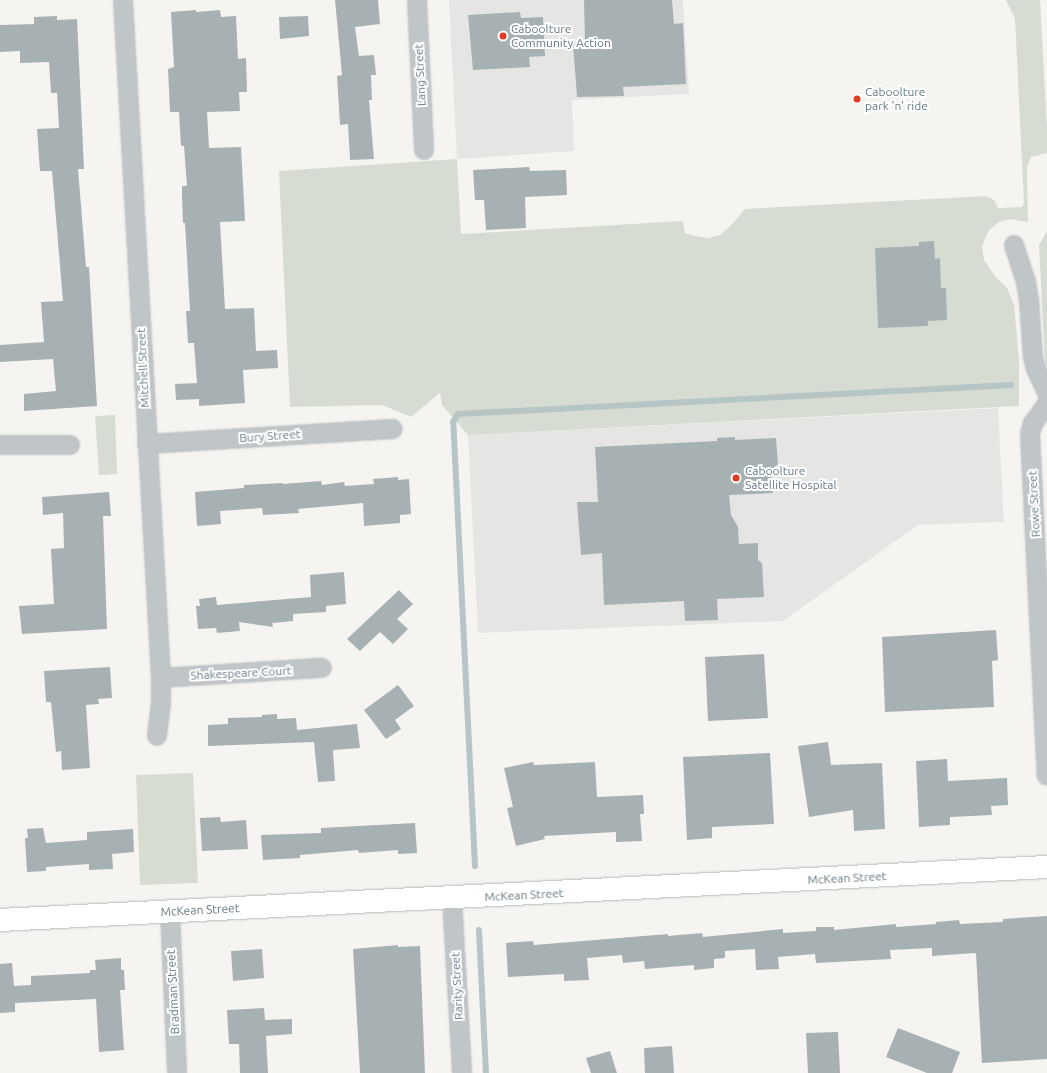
<!DOCTYPE html>
<html>
<head>
<meta charset="utf-8">
<style>
	body { margin:0 }
	#map { position:relative; width:1047px; height:1073px; overflow:hidden; background:#f5f4f1; font-family:Ubuntu,sans-serif }
	div>[style] { position:absolute }
	[style*='--x'] { left:calc(var(--x)*1px); top:calc(var(--y)*1px); width:calc(var(--w)*1px); rotate:calc(var(--a)*1deg) }
	.built>* { inset:0; background:#e5e6e4 }
	.green>* { inset:0; background:#d7dcd2 }
	.stream>* { height:6px; margin:-3px; padding:0 3px; transform-origin:3px; border-radius:3px; background:#b7c5c7 }
	.building>* { inset:0; background:#a7b1b4 }
	.roads { filter:drop-shadow(0 0 1px #b4babe) drop-shadow(0 0 1px #b4babe) }
	.street>* { height:18px; margin:-9px; padding:0 9px; transform-origin:9px; border-radius:9px; background:#c0c5c7 }
	.secondary>* { height:22px; margin:-11px; padding:0 11px; transform-origin:11px; border-radius:11px; background:#fff }
	.dots>* { width:11px; height:11px; translate:-50% -50%; box-sizing:border-box; border:2px solid #fff; border-radius:50% }
	span { translate:-50% -50%; white-space:nowrap; text-align:center; line-height:1.15; -webkit-text-stroke:4px #fff; paint-order:stroke }
	.poi-label { font-size:12px; color:#647882 }
	.left { translate:0 -50%; text-align:left }
	.street-label { font-size:12px; color:#647882 }
</style>
</head>
<body>
<div id="map">
	<div class="built">
		<i style="clip-path:polygon(449px 0,683px 0,689px 94px,572px 100px,574px 151px,457px 159px)"></i>
		<i style="clip-path:polygon(998px 408px,1004px 522px,918px 525px,783px 621px,478px 633px,468px 435px)"></i>
	</div>
	<div class="green">
		<i style="clip-path:polygon(1006px 0,1040px 0,1047px 128px,1047px 153px,1031px 157px,1027px 167px,1028px 222px,1010px 219px,999px 222px,989px 230px,982px 246px,984px 260px,995px 276px,1007px 288px,1014px 305px,1019px 359px,1019px 406px,468px 435px,442px 405px,440px 393px,411px 417px,382px 405px,290px 407px,279px 171px,457px 159px,461px 234px,683px 221px,685px 233px,694px 236px,708px 238px,720px 235px,733px 223px,745px 209px,986px 196px,994px 200px,998px 208px,1022px 207px,1024px 203px,1015px 19px)"></i>
		<i style="clip-path:polygon(1047px 231px,1047px 366px,1045px 363px,1039px 245px)"></i>
		<i style="clip-path:polygon(115px 415px,117px 474px,99px 475px,95px 416px)"></i>
		<i style="clip-path:polygon(193px 773px,198px 883px,140px 885px,136px 775px)"></i>
	</div>
	<div class="stream">
		<i style="--x:475;--y:866;--w:445;--a:-92.8"></i>
		<i style="--x:453;--y:422;--w:9;--a:-58"></i>
		<i style="--x:458;--y:414;--w:554;--a:-3"></i>
		<i style="--x:479;--y:930;--w:143;--a:87.2"></i>
	</div>
	<div class="building">
		<i style="clip-path:polygon(335px 0,378px 0,380px 24px,355px 27px,359px 56px,374px 55px,376px 75px,371px 75px,372px 100px,369px 100px,374px 159px,350px 160px,348px 124px,340px 125px,337px 76px,342px 75px)"></i>
		<i style="clip-path:polygon(584px 0,672px 0,674px 24px,683px 23px,686px 84px,623px 87px,624px 96px,577px 97px,573px 44px,585px 43px)"></i>
		<i style="clip-path:polygon(196px 10px,196px 12px,220px 10px,221px 17px,236px 16px,238px 59px,246px 58px,247px 92px,239px 92px,240px 111px,207px 112px,209px 148px,241px 147px,245px 221px,220px 222px,225px 309px,254px 308px,256px 351px,277px 350px,278px 368px,243px 370px,245px 403px,199px 406px,199px 399px,176px 400px,175px 384px,197px 383px,194px 343px,188px 343px,186px 311px,190px 311px,185px 223px,183px 223px,182px 195px,182px 186px,187px 186px,184px 146px,181px 146px,179px 112px,170px 112px,168px 69px,174px 67px,171px 12px)"></i>
		<i style="clip-path:polygon(520px 12px,521px 18px,543px 17px,545px 56px,529px 57px,530px 67px,473px 70px,468px 15px)"></i>
		<i style="clip-path:polygon(57px 16px,57px 20px,77px 19px,84px 169px,78px 169px,86px 267px,89px 267px,97px 406px,24px 411px,24px 394px,56px 391px,53px 359px,0 362px,0 345px,44px 342px,41px 302px,63px 301px,52px 171px,40px 171px,37px 129px,59px 128px,57px 93px,51px 93px,49px 62px,20px 63px,20px 51px,0 52px,0 25px,34px 24px,34px 17px)"></i>
		<i style="clip-path:polygon(308px 16px,309px 36px,280px 39px,279px 17px)"></i>
		<i style="clip-path:polygon(529px 167px,530px 171px,566px 170px,567px 195px,525px 197px,526px 228px,486px 230px,484px 200px,475px 200px,473px 170px)"></i>
		<i style="clip-path:polygon(934px 241px,935px 259px,940px 258px,941px 288px,946px 288px,947px 320px,928px 321px,928px 326px,878px 328px,875px 248px,919px 246px,919px 242px)"></i>
		<i style="clip-path:polygon(735px 437px,735px 440px,776px 438px,778px 464px,771px 470px,773px 493px,729px 495px,731px 515px,738px 527px,739px 544px,758px 543px,758px 560px,762px 563px,764px 597px,717px 599px,718px 620px,685px 621px,684px 601px,604px 605px,602px 553px,581px 555px,577px 502px,598px 502px,595px 447px,717px 441px,717px 438px)"></i>
		<i style="clip-path:polygon(398px 477px,398px 480px,409px 479px,411px 514px,400px 515px,400px 523px,364px 526px,363px 503px,298px 509px,299px 513px,263px 515px,262px 508px,220px 511px,221px 524px,197px 526px,195px 492px,244px 488px,244px 485px,283px 483px,283px 484px,321px 481px,322px 485px,344px 482px,345px 486px,374px 484px,373px 479px)"></i>
		<i style="clip-path:polygon(109px 492px,111px 516px,103px 516px,107px 629px,22px 634px,19px 606px,54px 604px,51px 549px,64px 548px,63px 513px,43px 515px,42px 497px)"></i>
		<i style="clip-path:polygon(344px 572px,346px 604px,326px 606px,326px 612px,293px 614px,293px 621px,272px 623px,273px 627px,239px 622px,240px 631px,217px 633px,216px 628px,198px 629px,196px 606px,200px 606px,199px 599px,216px 597px,217px 605px,311px 597px,310px 575px)"></i>
		<i style="clip-path:polygon(399px 590px,413px 604px,397px 619px,408px 629px,393px 644px,380px 632px,360px 651px,347px 639px)"></i>
		<i style="clip-path:polygon(996px 630px,998px 660px,992px 661px,994px 707px,885px 712px,882px 637px)"></i>
		<i style="clip-path:polygon(764px 654px,768px 718px,708px 721px,705px 657px)"></i>
		<i style="clip-path:polygon(110px 667px,112px 698px,98px 699px,99px 704px,86px 705px,90px 768px,62px 770px,61px 751px,56px 752px,51px 702px,46px 702px,44px 671px)"></i>
		<i style="clip-path:polygon(398px 685px,414px 706px,395px 720px,401px 729px,386px 739px,364px 710px)"></i>
		<i style="clip-path:polygon(277px 714px,277px 719px,296px 718px,297px 730px,357px 724px,360px 748px,333px 750px,335px 781px,318px 782px,314px 742px,208px 746px,208px 725px,228px 724px,228px 718px,262px 717px,262px 715px)"></i>
		<i style="clip-path:polygon(828px 742px,831px 765px,882px 763px,885px 829px,854px 831px,853px 810px,809px 817px,798px 746px)"></i>
		<i style="clip-path:polygon(770px 753px,774px 824px,712px 827px,712px 838px,687px 840px,683px 757px)"></i>
		<i style="clip-path:polygon(947px 759px,948px 781px,1007px 778px,1008px 805px,991px 806px,992px 815px,950px 817px,950px 825px,919px 827px,916px 761px)"></i>
		<i style="clip-path:polygon(533px 762px,534px 765px,595px 762px,597px 797px,643px 795px,644px 814px,640px 814px,642px 841px,616px 842px,616px 832px,544px 836px,545px 839px,516px 846px,507px 808px,513px 807px,504px 768px)"></i>
		<i style="clip-path:polygon(220px 817px,221px 822px,246px 820px,248px 849px,202px 851px,200px 818px)"></i>
		<i style="clip-path:polygon(415px 823px,417px 853px,398px 854px,398px 850px,359px 853px,358px 850px,300px 855px,300px 858px,263px 860px,261px 835px,321px 833px,321px 828px)"></i>
		<i style="clip-path:polygon(43px 828px,46px 843px,87px 840px,87px 832px,133px 829px,134px 852px,112px 854px,113px 869px,89px 870px,89px 864px,46px 867px,46px 871px,27px 872px,25px 838px,28px 838px,27px 829px)"></i>
		<i style="clip-path:polygon(1047px 916px,1047px 1059px,982px 1063px,976px 954px,975px 953px,932px 956px,932px 948px,890px 950px,891px 959px,816px 963px,815px 954px,778px 957px,779px 969px,756px 970px,755px 949px,725px 951px,725px 958px,714px 959px,714px 968px,694px 970px,694px 965px,645px 969px,644px 961px,623px 963px,622px 955px,587px 958px,589px 980px,564px 981px,564px 974px,508px 977px,506px 943px,533px 941px,534px 945px,668px 934px,668px 936px,702px 933px,703px 937px,783px 929px,783px 933px,816px 931px,816px 927px,834px 927px,834px 930px,896px 924px,896px 927px,936px 924px,936px 922px,959px 920px,960px 924px,1003px 922px,1003px 919px)"></i>
		<i style="clip-path:polygon(398px 945px,398px 947px,420px 946px,425px 1073px,360px 1073px,353px 949px)"></i>
		<i style="clip-path:polygon(262px 949px,264px 978px,233px 981px,231px 951px)"></i>
		<i style="clip-path:polygon(121px 958px,121px 970px,124px 970px,125px 990px,120px 990px,124px 1050px,99px 1052px,96px 999px,15px 1003px,15px 1012px,0 1013px,0 964px,12px 963px,14px 986px,31px 985px,31px 976px,90px 973px,90px 970px,96px 970px,95px 960px)"></i>
		<i style="clip-path:polygon(264px 1008px,265px 1020px,292px 1019px,292px 1034px,266px 1036px,268px 1073px,240px 1073px,239px 1044px,229px 1044px,227px 1010px)"></i>
		<i style="clip-path:polygon(898px 1028px,960px 1052px,952px 1073px,927px 1073px,886px 1057px)"></i>
		<i style="clip-path:polygon(838px 1032px,840px 1073px,808px 1073px,806px 1033px)"></i>
		<i style="clip-path:polygon(672px 1046px,674px 1073px,645px 1073px,644px 1048px)"></i>
		<i style="clip-path:polygon(610px 1051px,617px 1073px,591px 1073px,586px 1058px)"></i>
	</div>
	<div class="roads">
		<div class="street">
			<i style="--x:123;--y:0;--w:679;--a:86.79"></i>
			<i style="--x:161;--y:678;--w:25;--a:90"></i>
			<i style="--x:161;--y:703;--w:33;--a:97"></i>
			<i style="--x:417;--y:0;--w:150;--a:87.3"></i>
			<i style="--x:1014;--y:245;--w:39;--a:72"></i>
			<i style="--x:1026;--y:282;--w:18;--a:81"></i>
			<i style="--x:1029;--y:300;--w:57;--a:86"></i>
			<i style="--x:1033;--y:357;--w:12;--a:76"></i>
			<i style="--x:1036;--y:369;--w:26;--a:65"></i>
			<i style="--x:1047;--y:404;--w:24;--a:126"></i>
			<i style="--x:1033;--y:423;--w:11;--a:105"></i>
			<i style="--x:1030;--y:434;--w:342;--a:87.2"></i>
			<i style="--x:147;--y:444;--w:246;--a:-3.5"></i>
			<i style="--x:0;--y:445;--w:70;--a:0"></i>
			<i style="--x:161;--y:678;--w:161;--a:-3.6"></i>
			<i style="--x:452;--y:898;--w:175;--a:86.7"></i>
			<i style="--x:170;--y:911;--w:162;--a:87.5"></i>
		</div>
		<div class="secondary">
			<i style="--x:0;--y:920;--w:1048;--a:-2.9"></i>
		</div>
	</div>
	<div class="dots">
		<i style="left:503px;top:36px;background:#e13b24"></i>
		<i style="left:857px;top:99px;background:#e13b24"></i>
		<i style="left:736px;top:478px;background:#e13b24"></i>
	</div>
	<div class="poi-label">
		<span class="left" style="left:511px;top:36px">Caboolture<br>Community Action</span>
		<span class="left" style="left:865px;top:99px">Caboolture<br>park 'n' ride</span>
		<span class="left" style="left:745px;top:478px">Caboolture<br>Satellite Hospital</span>
	</div>
	<div class="street-label">
		<span style="left:420px;top:75px;rotate:-93deg">Lang Street</span>
		<span style="left:143px;top:368px;rotate:-93deg">Mitchell Street</span>
		<span style="left:270px;top:436px;rotate:-4deg">Bury Street</span>
		<span style="left:1034px;top:504px;rotate:-93deg">Rowe Street</span>
		<span style="left:241px;top:673px;rotate:-3deg">Shakespeare Court</span>
		<span style="left:847px;top:878px;rotate:-3deg">McKean Street</span>
		<span style="left:524px;top:895px;rotate:-3deg">McKean Street</span>
		<span style="left:200px;top:910px;rotate:-3deg">McKean Street</span>
		<span style="left:457px;top:986px;rotate:-93deg">Rarity Street</span>
		<span style="left:173px;top:992px;rotate:-93deg">Bradman Street</span>
	</div>
</div>
</body>
</html>
